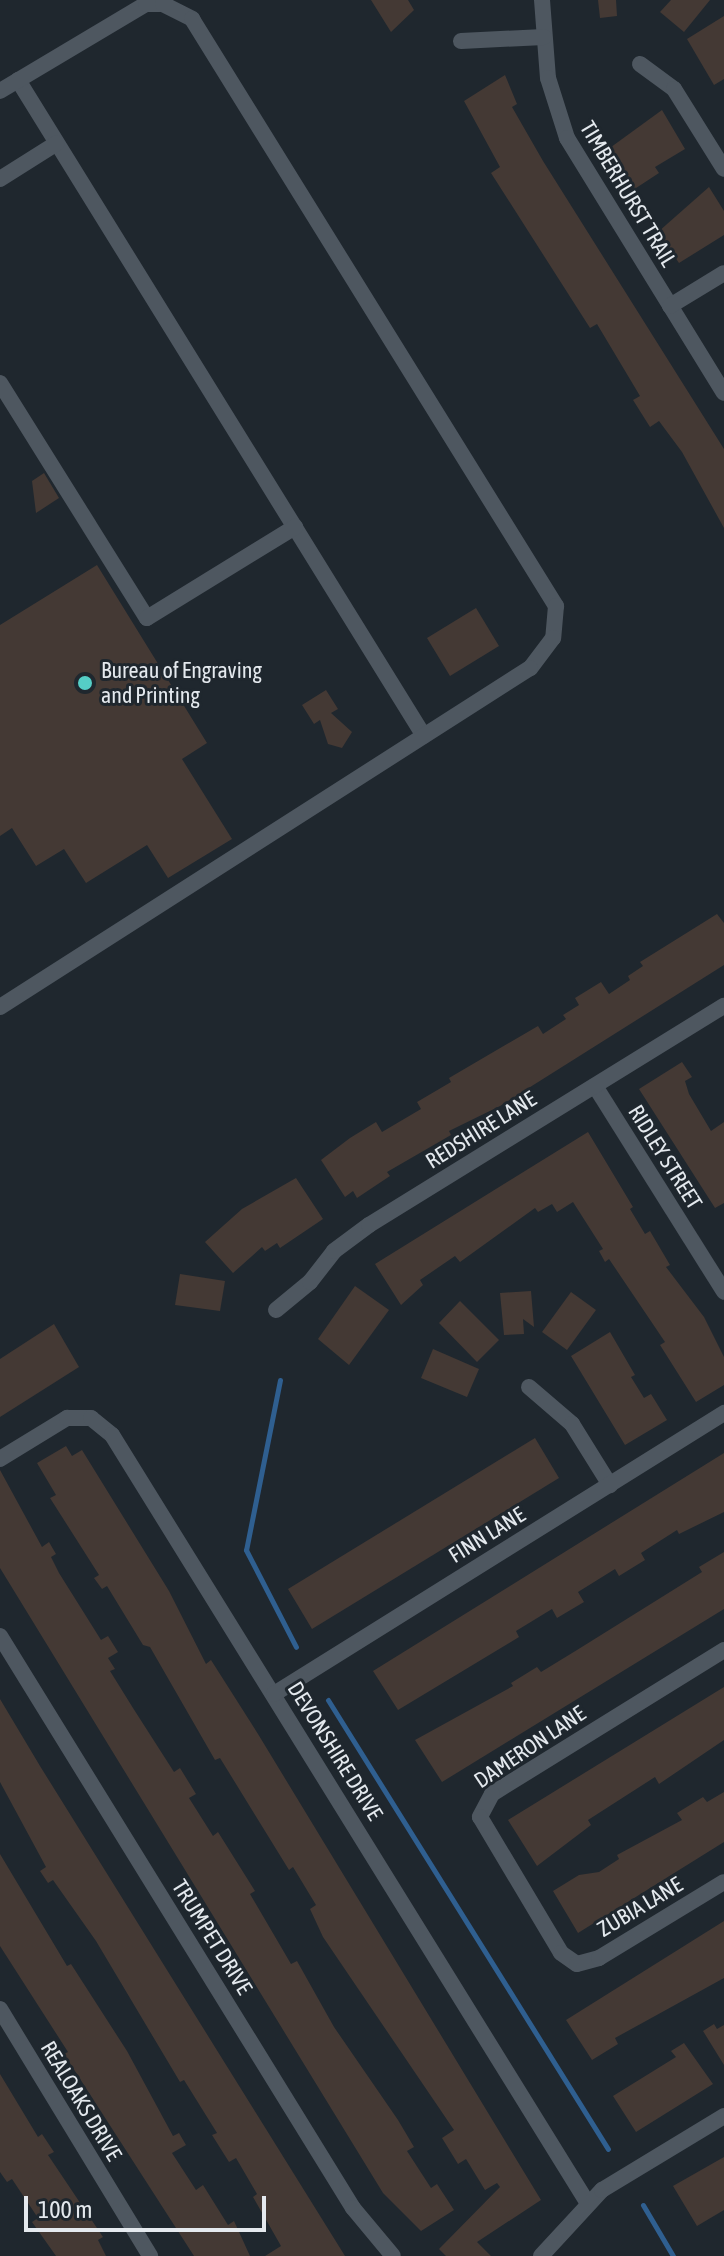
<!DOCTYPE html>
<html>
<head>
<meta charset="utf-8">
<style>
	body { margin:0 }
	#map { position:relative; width:724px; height:2256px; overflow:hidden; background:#1f272e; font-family:"Asap Condensed",sans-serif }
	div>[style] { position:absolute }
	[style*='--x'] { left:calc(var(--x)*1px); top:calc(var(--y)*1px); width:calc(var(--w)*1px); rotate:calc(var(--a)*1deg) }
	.stream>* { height:5px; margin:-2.5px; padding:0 2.5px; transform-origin:2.5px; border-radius:2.5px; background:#2f5f90 }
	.building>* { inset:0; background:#443934 }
	.minor>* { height:16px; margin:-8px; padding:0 8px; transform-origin:8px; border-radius:8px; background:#4e5760 }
	.dots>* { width:22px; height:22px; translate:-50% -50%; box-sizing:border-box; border:4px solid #1f272e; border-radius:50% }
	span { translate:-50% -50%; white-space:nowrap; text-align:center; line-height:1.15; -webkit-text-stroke:6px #1f272e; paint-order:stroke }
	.street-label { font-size:22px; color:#e4e9ee }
	.poi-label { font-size:22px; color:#e4e9ee }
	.left { translate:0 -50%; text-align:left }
	.scale { position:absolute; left:24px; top:2196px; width:242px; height:36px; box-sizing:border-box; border:4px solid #e4e9ee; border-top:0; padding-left:10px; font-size:24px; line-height:28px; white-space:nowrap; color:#e4e9ee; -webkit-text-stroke:6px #1f272e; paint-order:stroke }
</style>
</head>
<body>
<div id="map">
	<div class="stream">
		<i style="--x:280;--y:1380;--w:173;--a:101.3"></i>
		<i style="--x:246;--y:1550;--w:109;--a:62.7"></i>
		<i style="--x:328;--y:1700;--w:529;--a:58.05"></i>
		<i style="--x:643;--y:2205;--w:59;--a:59.5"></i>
	</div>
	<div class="building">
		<i style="clip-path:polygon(371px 0,408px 0,414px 10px,391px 32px)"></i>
		<i style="clip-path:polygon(598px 0,616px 0,617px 16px,600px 18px)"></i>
		<i style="clip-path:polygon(671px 0,710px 0,684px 32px,660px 12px)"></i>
		<i style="clip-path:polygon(724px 16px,724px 79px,714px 85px,687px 39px)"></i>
		<i style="clip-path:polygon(505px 75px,517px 104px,512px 107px,543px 161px,724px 449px,724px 528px,682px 452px,659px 421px,650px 427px,633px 400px,640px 396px,597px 324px,590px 328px,491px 173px,500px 167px,464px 101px)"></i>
		<i style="clip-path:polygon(662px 110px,685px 149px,655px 167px,659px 173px,633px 190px,607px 150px)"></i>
		<i style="clip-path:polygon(709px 187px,724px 211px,724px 235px,679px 263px,658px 232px)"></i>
		<i style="clip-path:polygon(44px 473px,59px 498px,36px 513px,32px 481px)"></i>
		<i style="clip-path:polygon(97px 565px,207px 743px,182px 759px,232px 839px,168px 878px,147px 845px,86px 883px,64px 849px,36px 866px,12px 828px,0 836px,0 625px)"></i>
		<i style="clip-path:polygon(476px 608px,499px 646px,450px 676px,427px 638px)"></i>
		<i style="clip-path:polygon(326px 690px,338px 709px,331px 713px,352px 732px,342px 748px,328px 744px,320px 720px,314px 724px,302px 705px)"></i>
		<i style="clip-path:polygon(717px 914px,724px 923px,724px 965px,500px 1106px,449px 1131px,451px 1135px,387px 1172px,390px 1176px,357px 1198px,353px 1191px,345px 1197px,321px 1160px,350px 1138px,376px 1122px,382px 1132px,421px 1109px,417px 1102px,451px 1082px,449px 1078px,538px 1026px,543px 1034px,566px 1019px,563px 1015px,579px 1005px,575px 998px,601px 982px,609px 994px,630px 980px,628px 976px,643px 966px,640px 962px)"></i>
		<i style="clip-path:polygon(682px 1062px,692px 1077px,685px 1081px,689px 1094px,711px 1131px,724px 1122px,724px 1203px,715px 1208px,639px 1089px)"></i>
		<i style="clip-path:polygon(588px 1132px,633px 1207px,630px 1209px,645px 1234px,650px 1231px,670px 1265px,666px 1267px,704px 1317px,724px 1357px,724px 1385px,696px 1402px,660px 1345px,665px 1342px,609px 1259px,605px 1262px,599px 1251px,603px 1249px,573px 1202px,557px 1212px,552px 1204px,538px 1212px,535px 1208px,460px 1262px,455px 1256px,420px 1280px,423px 1285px,401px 1305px,375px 1264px)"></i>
		<i style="clip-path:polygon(296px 1178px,323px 1219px,280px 1248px,277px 1243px,265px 1251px,262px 1247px,233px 1273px,205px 1242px,242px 1209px)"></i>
		<i style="clip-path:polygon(180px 1274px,225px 1281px,220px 1311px,175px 1305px)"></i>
		<i style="clip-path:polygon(355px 1286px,389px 1310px,349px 1365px,318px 1339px)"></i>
		<i style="clip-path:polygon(531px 1291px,534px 1327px,523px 1319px,524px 1334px,504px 1335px,500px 1293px)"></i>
		<i style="clip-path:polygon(571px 1292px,596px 1310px,567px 1350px,542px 1332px)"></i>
		<i style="clip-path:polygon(460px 1301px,499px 1340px,477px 1362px,439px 1323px)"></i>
		<i style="clip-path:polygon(54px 1324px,79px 1367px,0 1417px,0 1359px)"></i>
		<i style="clip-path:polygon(610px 1332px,635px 1375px,631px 1377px,644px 1398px,651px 1394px,667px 1420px,625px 1445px,571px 1356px)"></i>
		<i style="clip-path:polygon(433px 1349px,479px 1369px,467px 1397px,421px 1378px)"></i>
		<i style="clip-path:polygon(535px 1438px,559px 1478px,312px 1629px,288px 1589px)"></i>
		<i style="clip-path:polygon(66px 1446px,72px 1456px,82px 1450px,169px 1591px,206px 1664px,211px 1660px,258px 1734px,541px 2200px,477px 2242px,491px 2256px,446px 2256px,439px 2249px,500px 2187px,497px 2183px,485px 2190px,466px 2159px,458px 2164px,442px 2138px,454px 2130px,323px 1937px,310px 1909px,316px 1905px,293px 1867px,289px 1870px,220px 1758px,215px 1760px,150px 1647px,143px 1645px,107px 1586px,102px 1589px,94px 1578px,99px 1575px,50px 1498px,56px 1495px,37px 1463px)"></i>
		<i style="clip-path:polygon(724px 1453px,724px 1512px,679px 1534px,677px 1530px,641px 1553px,645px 1560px,619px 1576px,615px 1569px,578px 1592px,584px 1602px,557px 1618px,552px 1609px,516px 1631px,519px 1637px,398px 1710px,373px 1671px)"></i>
		<i style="clip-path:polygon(0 1470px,42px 1547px,49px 1542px,56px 1554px,51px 1557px,59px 1573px,101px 1640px,108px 1636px,118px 1652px,108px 1658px,115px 1669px,110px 1671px,133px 1708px,174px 1772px,180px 1768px,196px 1794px,189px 1798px,213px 1836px,218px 1832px,255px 1891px,250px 1894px,291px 1964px,297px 1961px,334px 2027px,398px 2120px,414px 2147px,407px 2151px,431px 2188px,437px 2184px,454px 2210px,421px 2231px,383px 2193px,0 1568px)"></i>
		<i style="clip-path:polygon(724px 1552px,724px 1609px,442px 1782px,415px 1740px,513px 1686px,511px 1683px,537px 1667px,541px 1672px,577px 1650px,702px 1572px,699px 1567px)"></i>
		<i style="clip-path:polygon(724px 1687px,724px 1740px,659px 1784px,655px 1777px,588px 1820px,591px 1825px,537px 1866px,508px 1820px)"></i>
		<i style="clip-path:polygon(0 1699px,40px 1766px,345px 2256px,265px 2256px,281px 2246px,253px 2197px,257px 2194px,236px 2158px,229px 2162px,212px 2135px,217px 2133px,184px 2080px,180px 2082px,96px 1941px,53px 1880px,48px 1883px,40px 1871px,46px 1867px,0 1782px)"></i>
		<i style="clip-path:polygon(724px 1792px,724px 1842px,578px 1933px,553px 1891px,579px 1875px,599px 1872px,619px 1859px,617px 1855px,682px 1820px,677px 1813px,703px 1797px,707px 1802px)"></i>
		<i style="clip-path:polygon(0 1854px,67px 1966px,71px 1964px,127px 2051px,173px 2136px,179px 2133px,186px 2145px,172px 2153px,196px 2190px,203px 2185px,228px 2225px,234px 2221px,250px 2256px,194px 2256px,64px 2054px,68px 2052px,0 1946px)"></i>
		<i style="clip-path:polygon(724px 1921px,724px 1978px,615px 2038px,618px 2044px,592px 2060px,566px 2020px)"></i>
		<i style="clip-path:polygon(714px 2024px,717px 2029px,724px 2025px,724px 2065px,703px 2031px)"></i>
		<i style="clip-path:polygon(684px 2043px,713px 2084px,636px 2132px,613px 2096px,676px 2057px,671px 2051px)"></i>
		<i style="clip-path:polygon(0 2074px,38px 2137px,42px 2134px,54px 2152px,48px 2155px,103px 2237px,98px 2240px,106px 2256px,56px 2256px,32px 2222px,38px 2218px,12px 2179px,7px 2182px,0 2172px)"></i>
		<i style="clip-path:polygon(724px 2157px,724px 2210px,697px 2226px,673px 2186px)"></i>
	</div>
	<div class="minor">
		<i style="--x:542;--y:0;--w:78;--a:85.6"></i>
		<i style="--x:548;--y:78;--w:63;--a:72.4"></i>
		<i style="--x:567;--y:138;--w:299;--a:58.4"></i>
		<i style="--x:461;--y:41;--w:83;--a:-2.8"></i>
		<i style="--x:640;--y:64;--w:42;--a:36.3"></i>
		<i style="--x:674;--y:89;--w:94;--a:58"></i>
		<i style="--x:18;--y:80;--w:771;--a:58.25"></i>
		<i style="--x:0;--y:91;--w:170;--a:-30.8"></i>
		<i style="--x:146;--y:4;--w:17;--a:0"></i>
		<i style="--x:163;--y:4;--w:33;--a:27"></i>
		<i style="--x:192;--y:19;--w:691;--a:58.2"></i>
		<i style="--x:556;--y:606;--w:32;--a:95"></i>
		<i style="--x:553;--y:638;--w:38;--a:127"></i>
		<i style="--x:530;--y:668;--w:629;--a:147.4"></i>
		<i style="--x:0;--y:179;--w:67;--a:-32.3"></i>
		<i style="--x:670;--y:306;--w:63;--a:-31.4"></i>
		<i style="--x:0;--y:383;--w:277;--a:58"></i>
		<i style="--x:147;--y:618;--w:174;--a:-31.6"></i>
		<i style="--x:595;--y:1086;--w:243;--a:57.9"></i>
		<i style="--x:276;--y:1310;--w:44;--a:-39.5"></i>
		<i style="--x:310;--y:1282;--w:39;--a:-52"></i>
		<i style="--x:334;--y:1251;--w:44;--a:-36.6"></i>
		<i style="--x:369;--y:1225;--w:417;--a:-31.7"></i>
		<i style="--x:529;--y:1387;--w:57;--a:40.7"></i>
		<i style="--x:572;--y:1424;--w:72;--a:58.1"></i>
		<i style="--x:0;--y:1459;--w:79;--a:-31.5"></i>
		<i style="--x:67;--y:1418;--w:24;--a:0"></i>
		<i style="--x:91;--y:1418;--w:27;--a:39"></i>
		<i style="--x:112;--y:1435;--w:902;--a:58.23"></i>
		<i style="--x:0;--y:1636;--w:672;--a:58.32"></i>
		<i style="--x:353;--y:2208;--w:62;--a:50.2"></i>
		<i style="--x:724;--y:1650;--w:273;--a:148.2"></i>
		<i style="--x:492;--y:1794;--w:26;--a:118"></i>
		<i style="--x:480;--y:1817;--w:158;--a:59.2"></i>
		<i style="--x:561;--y:1953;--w:19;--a:35"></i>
		<i style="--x:577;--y:1964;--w:23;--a:-15"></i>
		<i style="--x:599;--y:1958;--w:146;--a:-31.3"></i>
		<i style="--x:274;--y:1694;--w:531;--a:-31.98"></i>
		<i style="--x:0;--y:2009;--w:289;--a:58.7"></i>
		<i style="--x:541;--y:2256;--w:90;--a:-47.3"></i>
		<i style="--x:602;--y:2190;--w:143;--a:-31.2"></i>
	</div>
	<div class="dots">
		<i style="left:85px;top:683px;background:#55cec6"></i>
	</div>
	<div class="street-label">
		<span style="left:628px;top:194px;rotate:59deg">TIMBERHURST TRAIL</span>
		<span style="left:481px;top:1130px;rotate:-32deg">REDSHIRE LANE</span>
		<span style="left:665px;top:1157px;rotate:58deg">RIDLEY STREET</span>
		<span style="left:487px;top:1535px;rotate:-32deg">FINN LANE</span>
		<span style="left:530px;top:1747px;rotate:-34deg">DAMERON LANE</span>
		<span style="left:335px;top:1751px;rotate:58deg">DEVONSHIRE DRIVE</span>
		<span style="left:640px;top:1907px;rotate:-31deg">ZUBIA LANE</span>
		<span style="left:212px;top:1937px;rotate:58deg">TRUMPET DRIVE</span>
		<span style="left:81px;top:2101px;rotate:59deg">REALOAKS DRIVE</span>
	</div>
	<div class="poi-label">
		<span class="left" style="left:101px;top:683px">Bureau of Engraving<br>and Printing</span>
	</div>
	<div class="scale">100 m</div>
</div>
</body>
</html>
